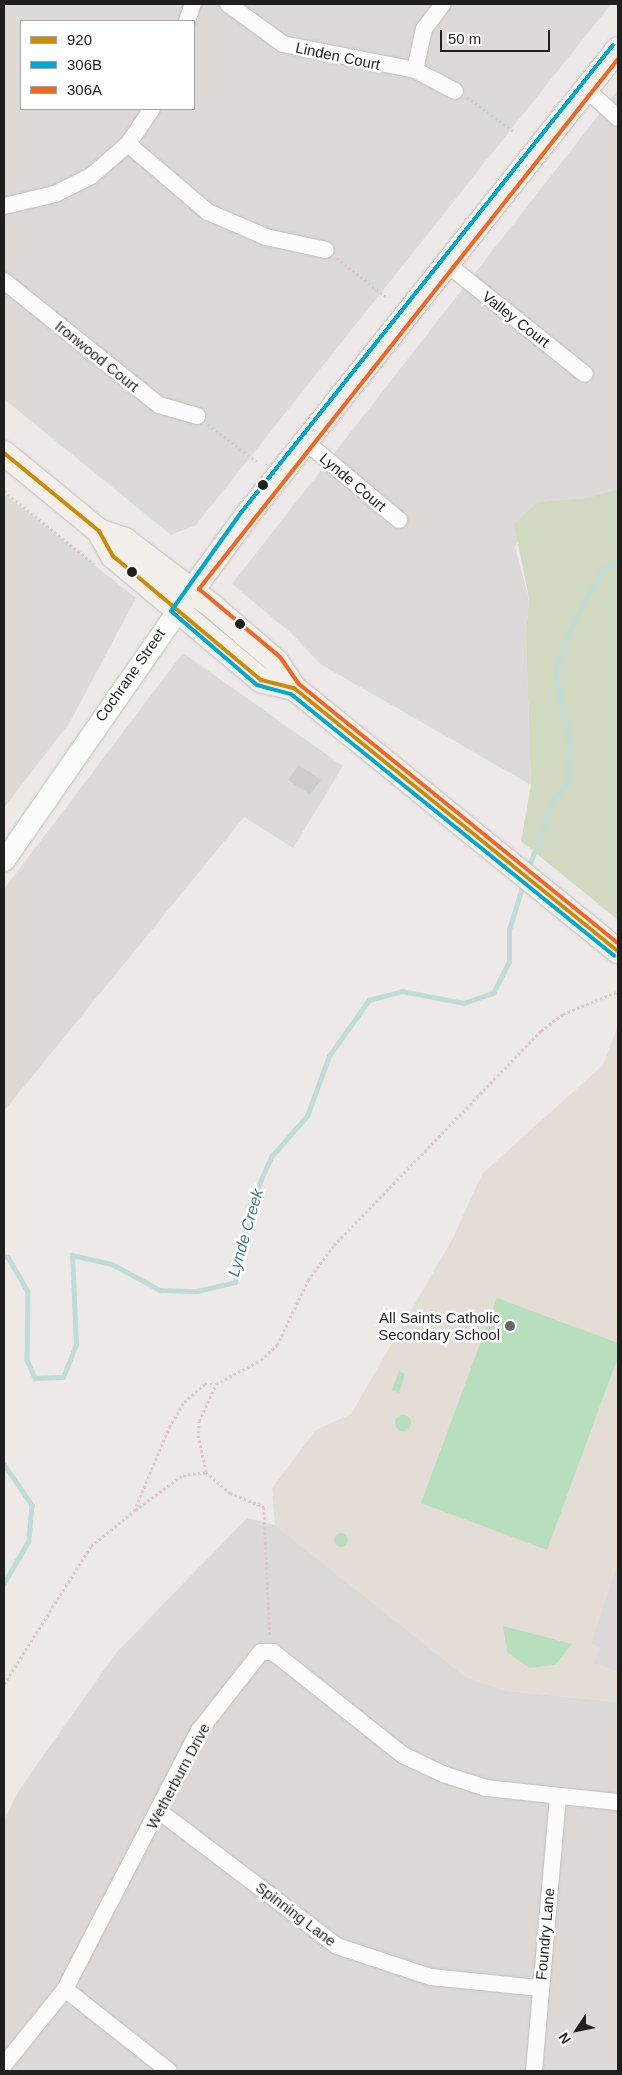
<!DOCTYPE html>
<html>
<head>
<meta charset="utf-8">
<style>
	body { margin:0 }
	#map { position:relative; width:622px; height:2075px; overflow:hidden; background:#ede9e8; font-family:Arial,sans-serif }
	div>[style] { position:absolute }
	[style*='--x'] { left:calc(var(--x)*1px); top:calc(var(--y)*1px); width:calc(var(--w)*1px); rotate:calc(var(--a)*1deg) }
	.residential>* { inset:0; background:#dcdad9 }
	.education>* { inset:0; background:#e4ddd5 }
	.forest>* { inset:0; background:#d3d8c0 }
	.pitch>* { inset:0; background:#b8dfbd }
	.round { border-radius:50% }
	.parking>* { inset:0; background:#dbd9d9 }
	.stream>* { height:4.5px; margin:-2.25px; padding:0 2.25px; transform-origin:2.25px; border-radius:2.25px; background:#bfddd6 }
	.building>* { inset:0; background:#d0cbcb }
	.path>* { height:2.5px; margin-top:-1.25px; transform-origin:0; background:repeating-linear-gradient(90deg,#d6c8cd 0 2.5px,transparent 0 5px) }
	.roads { filter:drop-shadow(0 0 1px #bfbdbd) drop-shadow(0 0 1px #bfbdbd) }
	.minor>* { height:16px; margin:-8px; padding:0 8px; transform-origin:8px; border-radius:8px; background:#fcfcfc }
	.tertiary>* { height:21px; margin:-10.5px; padding:0 10.5px; transform-origin:10.5px; border-radius:10.5px; background:#fcfcfc }
	.secondary>* { height:24px; margin:-12px; padding:0 12px; transform-origin:12px; border-radius:12px; background:#f3f0eb }
	.bus-1>* { height:4px; margin:-2px; padding:0 2px; transform-origin:2px; border-radius:2px; background:#cc8b06 }
	.bus-2>* { height:4px; margin:-2px; padding:0 2px; transform-origin:2px; border-radius:2px; background:#00a9ce }
	.bus-3>* { height:4px; margin:-2px; padding:0 2px; transform-origin:2px; border-radius:2px; background:#f26522 }
	.dots>* { width:14px; height:14px; translate:-50% -50%; box-sizing:border-box; border:2px solid #fff; border-radius:50% }
	span { translate:-50% -50%; white-space:nowrap; text-align:center; line-height:1.15; -webkit-text-stroke:5px #fff; paint-order:stroke }
	.street-label { font-size:15px; color:#1f1f1f }
	.poi-label { font-size:15px; color:#1f1f1f }
	.right { translate:-100% -50%; text-align:right }
	.water-label { font-size:16px; color:#437d81; font-style:italic }
	.frame { position:absolute; inset:0; border:5px solid #1f1f1f; pointer-events:none }
	.legend { position:absolute; left:20px; top:20px; width:175px; height:90px; box-sizing:border-box; background:#fff; border:1px solid #a5a5a5; margin:0; padding:6px 9px; list-style:none; font-size:15px; color:#1f1f1f }
	.legend li { display:flex; align-items:center; gap:10px; height:25px }
	.legend b { width:25px; border:1px solid #a5a5a5 }
	.north { position:absolute; left:552px; top:2005px; width:50px; height:50px; -webkit-text-stroke:4px #fff; paint-order:stroke; rotate:236deg; font-size:14px; font-weight:700; line-height:20px; text-align:center; color:#1f1f1f }
	.north::after { content:''; display:block; margin:auto; width:18px; height:22px; background:#1f1f1f; clip-path:polygon(50% 0,100% 100%,50% 72%,0 100%) }
	.scale { position:absolute; left:440px; top:30px; width:110px; height:22px; box-sizing:border-box; border:2px solid #1f1f1f; border-top:0; padding-left:6px; font-size:15px; line-height:18px; white-space:nowrap; color:#1f1f1f; -webkit-text-stroke:4px #fff; paint-order:stroke }
</style>
</head>
<body>
<div id="map">
	<div class="residential">
		<i style="clip-path:polygon(evenodd,4px 4px,611px 4px,196px 525px,171px 535px,4px 399px,4px 4px,21px 21px,194px 21px,194px 109px,21px 109px,21px 21px)"></i>
		<i style="clip-path:polygon(618px 90px,618px 489px,587px 498px,538px 502px,515px 547px,529px 599px,526px 635px,531px 785px,320px 664px,291px 633px,232px 584px)"></i>
		<i style="clip-path:polygon(4px 494px,136px 598px,70px 722px,4px 808px)"></i>
		<i style="clip-path:polygon(183px 653px,343px 766px,293px 848px,244px 817px,4px 1111px,4px 889px)"></i>
		<i style="clip-path:polygon(247px 1518px,275px 1525px,466px 1677px,508px 1691px,618px 1702px,618px 2071px,4px 2071px,4px 1820px,19px 1790px,116px 1653px)"></i>
	</div>
	<div class="education">
		<i style="clip-path:polygon(618px 1025px,618px 1702px,508px 1691px,466px 1677px,275px 1525px,272px 1488px,316px 1430px,351px 1414px,453px 1238px,482px 1174px,603px 1065px)"></i>
	</div>
	<div class="forest">
		<i style="clip-path:polygon(618px 489px,618px 920px,521px 841px,531px 785px,526px 635px,529px 599px,514px 524px,538px 502px,587px 498px)"></i>
	</div>
	<div class="pitch">
		<i style="clip-path:polygon(497px 1298px,618px 1343px,618px 1357px,547px 1550px,421px 1503px)"></i>
		<i style="clip-path:polygon(399px 1371px,405px 1374px,399px 1393px,392px 1390px)"></i>
		<i class="round" style="left:395px;top:1415px;width:16px;height:16px"></i>
		<i class="round" style="left:334px;top:1533px;width:14px;height:14px"></i>
		<i style="clip-path:polygon(503px 1626px,572px 1644px,555px 1665px,529px 1668px,507px 1652px)"></i>
	</div>
	<div class="parking">
		<i style="clip-path:polygon(618px 1563px,618px 1671px,594px 1663px,600px 1647px,591px 1644px)"></i>
	</div>
	<div class="stream">
		<i style="--x:528;--y:869;--w:75;--a:-69.6"></i>
		<i style="--x:554;--y:799;--w:21;--a:-51"></i>
		<i style="--x:567;--y:783;--w:37;--a:-85"></i>
		<i style="--x:570;--y:746;--w:76;--a:-101.3"></i>
		<i style="--x:555;--y:671;--w:57;--a:-69.3"></i>
		<i style="--x:575;--y:618;--w:56;--a:-60.3"></i>
		<i style="--x:603;--y:569;--w:17;--a:-28"></i>
		<i style="--x:4;--y:1256;--w:4;--a:14"></i>
		<i style="--x:8;--y:1257;--w:39;--a:60"></i>
		<i style="--x:28;--y:1291;--w:69;--a:90.8"></i>
		<i style="--x:27;--y:1360;--w:20;--a:66"></i>
		<i style="--x:35;--y:1378;--w:28;--a:-2"></i>
		<i style="--x:63;--y:1377;--w:35;--a:-68"></i>
		<i style="--x:76;--y:1345;--w:90;--a:-92.5"></i>
		<i style="--x:72;--y:1255;--w:41;--a:12.7"></i>
		<i style="--x:112;--y:1264;--w:55;--a:28.4"></i>
		<i style="--x:160;--y:1290;--w:37;--a:2"></i>
		<i style="--x:197;--y:1291;--w:39;--a:-13"></i>
		<i style="--x:235;--y:1282;--w:81;--a:-78.6"></i>
		<i style="--x:251;--y:1203;--w:50;--a:-66.5"></i>
		<i style="--x:271;--y:1157;--w:55;--a:-48.7"></i>
		<i style="--x:307;--y:1116;--w:64;--a:-69.9"></i>
		<i style="--x:329;--y:1056;--w:69;--a:-54.5"></i>
		<i style="--x:369;--y:1000;--w:34;--a:-15"></i>
		<i style="--x:402;--y:991;--w:63;--a:11"></i>
		<i style="--x:464;--y:1003;--w:31;--a:-19"></i>
		<i style="--x:493;--y:993;--w:35;--a:-63"></i>
		<i style="--x:509;--y:962;--w:32;--a:-90"></i>
		<i style="--x:509;--y:930;--w:48;--a:-73.1"></i>
		<i style="--x:4;--y:1464;--w:50;--a:55.7"></i>
		<i style="--x:32;--y:1505;--w:36;--a:95"></i>
		<i style="--x:29;--y:1541;--w:50;--a:120.2"></i>
	</div>
	<div class="building">
		<i style="clip-path:polygon(299px 765px,321px 780px,310px 795px,288px 780px)"></i>
	</div>
	<div class="path">
		<i style="--x:467;--y:97;--w:61;--a:36.3"></i>
		<i style="--x:337;--y:258;--w:63;--a:38.5"></i>
		<i style="--x:208;--y:424;--w:61;--a:37.6"></i>
		<i style="--x:4;--y:491;--w:116;--a:39"></i>
		<i style="--x:206;--y:1472;--w:32;--a:41"></i>
		<i style="--x:230;--y:1493;--w:37;--a:22"></i>
		<i style="--x:264;--y:1507;--w:129;--a:87.3"></i>
		<i style="--x:135;--y:1510;--w:59;--a:-36.1"></i>
		<i style="--x:183;--y:1475;--w:23;--a:-7"></i>
		<i style="--x:206;--y:1472;--w:35;--a:-103"></i>
		<i style="--x:198;--y:1438;--w:17;--a:-87"></i>
		<i style="--x:199;--y:1421;--w:41;--a:-65.3"></i>
		<i style="--x:4;--y:1684;--w:163;--a:-57.8"></i>
		<i style="--x:91;--y:1546;--w:55;--a:-39.1"></i>
		<i style="--x:134;--y:1511;--w:91;--a:-67.4"></i>
		<i style="--x:169;--y:1427;--w:29;--a:-59"></i>
		<i style="--x:184;--y:1402;--w:28;--a:-41"></i>
		<i style="--x:205;--y:1384;--w:11;--a:0"></i>
		<i style="--x:216;--y:1384;--w:51;--a:-28.1"></i>
		<i style="--x:261;--y:1360;--w:22;--a:-43"></i>
		<i style="--x:277;--y:1345;--w:72;--a:-64.5"></i>
		<i style="--x:308;--y:1280;--w:44;--a:-53.4"></i>
		<i style="--x:334;--y:1245;--w:298;--a:-46"></i>
		<i style="--x:541;--y:1031;--w:28;--a:-38"></i>
		<i style="--x:563;--y:1014;--w:58;--a:-22.2"></i>
	</div>
	<div class="roads">
		<div class="minor">
			<i style="--x:228;--y:4;--w:68;--a:36"></i>
			<i style="--x:283;--y:44;--w:135;--a:11.1"></i>
			<i style="--x:415;--y:70;--w:45;--a:27.7"></i>
			<i style="--x:187;--y:21;--w:18;--a:-71"></i>
			<i style="--x:415;--y:70;--w:42;--a:-77.6"></i>
			<i style="--x:424;--y:29;--w:31;--a:-53"></i>
			<i style="--x:586;--y:89;--w:43;--a:42.2"></i>
			<i style="--x:128;--y:144;--w:105;--a:40.4"></i>
			<i style="--x:208;--y:212;--w:63;--a:23.3"></i>
			<i style="--x:266;--y:237;--w:61;--a:12.2"></i>
			<i style="--x:4;--y:206;--w:52;--a:-13.2"></i>
			<i style="--x:55;--y:194;--w:40;--a:-26.6"></i>
			<i style="--x:91;--y:176;--w:49;--a:-40.9"></i>
			<i style="--x:128;--y:144;--w:42;--a:-55.6"></i>
			<i style="--x:447;--y:264;--w:176;--a:38.6"></i>
			<i style="--x:4;--y:281;--w:198;--a:38.7"></i>
			<i style="--x:159;--y:405;--w:40;--a:16"></i>
			<i style="--x:307;--y:443;--w:120;--a:39.9"></i>
			<i style="--x:159;--y:1811;--w:223;--a:37.2"></i>
			<i style="--x:337;--y:1946;--w:99;--a:18.3"></i>
			<i style="--x:431;--y:1977;--w:110;--a:5.8"></i>
			<i style="--x:65;--y:1989;--w:132;--a:38.3"></i>
			<i style="--x:4;--y:2065;--w:97;--a:-51.2"></i>
			<i style="--x:65;--y:1989;--w:291;--a:-62.6"></i>
			<i style="--x:199;--y:1731;--w:100;--a:-51.9"></i>
			<i style="--x:261;--y:1652;--w:12;--a:0"></i>
			<i style="--x:273;--y:1652;--w:166;--a:38.4"></i>
			<i style="--x:403;--y:1755;--w:44;--a:25.4"></i>
			<i style="--x:443;--y:1774;--w:45;--a:18"></i>
			<i style="--x:486;--y:1788;--w:133;--a:6.1"></i>
			<i style="--x:534;--y:2071;--w:275;--a:-85"></i>
		</div>
		<div class="tertiary">
			<i style="--x:4;--y:860;--w:303;--a:-55.2"></i>
		</div>
		<div class="secondary">
			<i style="--x:4;--y:453;--w:123;--a:39.4"></i>
			<i style="--x:99;--y:531;--w:28;--a:19"></i>
			<i style="--x:125;--y:540;--w:109;--a:37.2"></i>
			<i style="--x:212;--y:606;--w:84;--a:40.7"></i>
			<i style="--x:276;--y:661;--w:32;--a:56"></i>
			<i style="--x:294;--y:688;--w:417;--a:39.1"></i>
			<i style="--x:99;--y:531;--w:29;--a:61"></i>
			<i style="--x:113;--y:556;--w:193;--a:40"></i>
			<i style="--x:261;--y:680;--w:34;--a:14"></i>
			<i style="--x:177;--y:611;--w:115;--a:-53.8"></i>
			<i style="--x:245;--y:518;--w:599;--a:-51.5"></i>
		</div>
	</div>
	<div class="bus-1">
		<i style="--x:4;--y:453;--w:123;--a:39.4"></i>
		<i style="--x:99;--y:531;--w:29;--a:61"></i>
		<i style="--x:113;--y:556;--w:193;--a:40"></i>
		<i style="--x:261;--y:680;--w:34;--a:14"></i>
		<i style="--x:294;--y:688;--w:417;--a:39.1"></i>
	</div>
	<div class="bus-2">
		<i style="--x:613;--y:45;--w:599;--a:128.5"></i>
		<i style="--x:240;--y:514;--w:119;--a:125.4"></i>
		<i style="--x:171;--y:611;--w:113;--a:40.7"></i>
		<i style="--x:257;--y:685;--w:35;--a:15"></i>
		<i style="--x:291;--y:694;--w:416;--a:39"></i>
	</div>
	<div class="bus-3">
		<i style="--x:618;--y:59;--w:676;--a:128.33"></i>
		<i style="--x:199;--y:589;--w:106;--a:40"></i>
		<i style="--x:280;--y:657;--w:33;--a:55"></i>
		<i style="--x:299;--y:684;--w:411;--a:39.1"></i>
	</div>
	<div class="dots">
		<i style="left:263px;top:485px;background:#1f1f1f"></i>
		<i style="left:132px;top:572px;background:#1f1f1f"></i>
		<i style="left:240px;top:624px;background:#1f1f1f"></i>
		<i style="left:510px;top:1326px;background:#676665"></i>
	</div>
	<div class="street-label">
		<span style="left:338px;top:56px;rotate:12deg">Linden Court</span>
		<span style="left:516px;top:319px;rotate:38deg">Valley Court</span>
		<span style="left:97px;top:356px;rotate:39deg">Ironwood Court</span>
		<span style="left:353px;top:482px;rotate:40deg">Lynde Court</span>
		<span style="left:130px;top:675px;rotate:-55deg">Cochrane Street</span>
		<span style="left:178px;top:1776px;rotate:-62deg">Wetherburn Drive</span>
		<span style="left:296px;top:1914px;rotate:37deg">Spinning Lane</span>
		<span style="left:545px;top:1934px;rotate:-85deg">Foundry Lane</span>
	</div>
	<div class="poi-label">
		<span class="right" style="left:500px;top:1326px">All Saints Catholic<br>Secondary School</span>
	</div>
	<div class="water-label">
		<span style="left:246px;top:1233px;rotate:-74deg">Lynde Creek</span>
	</div>
	<div class="frame"></div>
	<ul class="legend">
	<li><b style="height:6px;background:#cc8b06"></b>920</li>
	<li><b style="height:6px;background:#00a9ce"></b>306B</li>
	<li><b style="height:6px;background:#f26522"></b>306A</li>
	</ul>
	<div class="north">N</div>
	<div class="scale">50 m</div>
</div>
</body>
</html>
